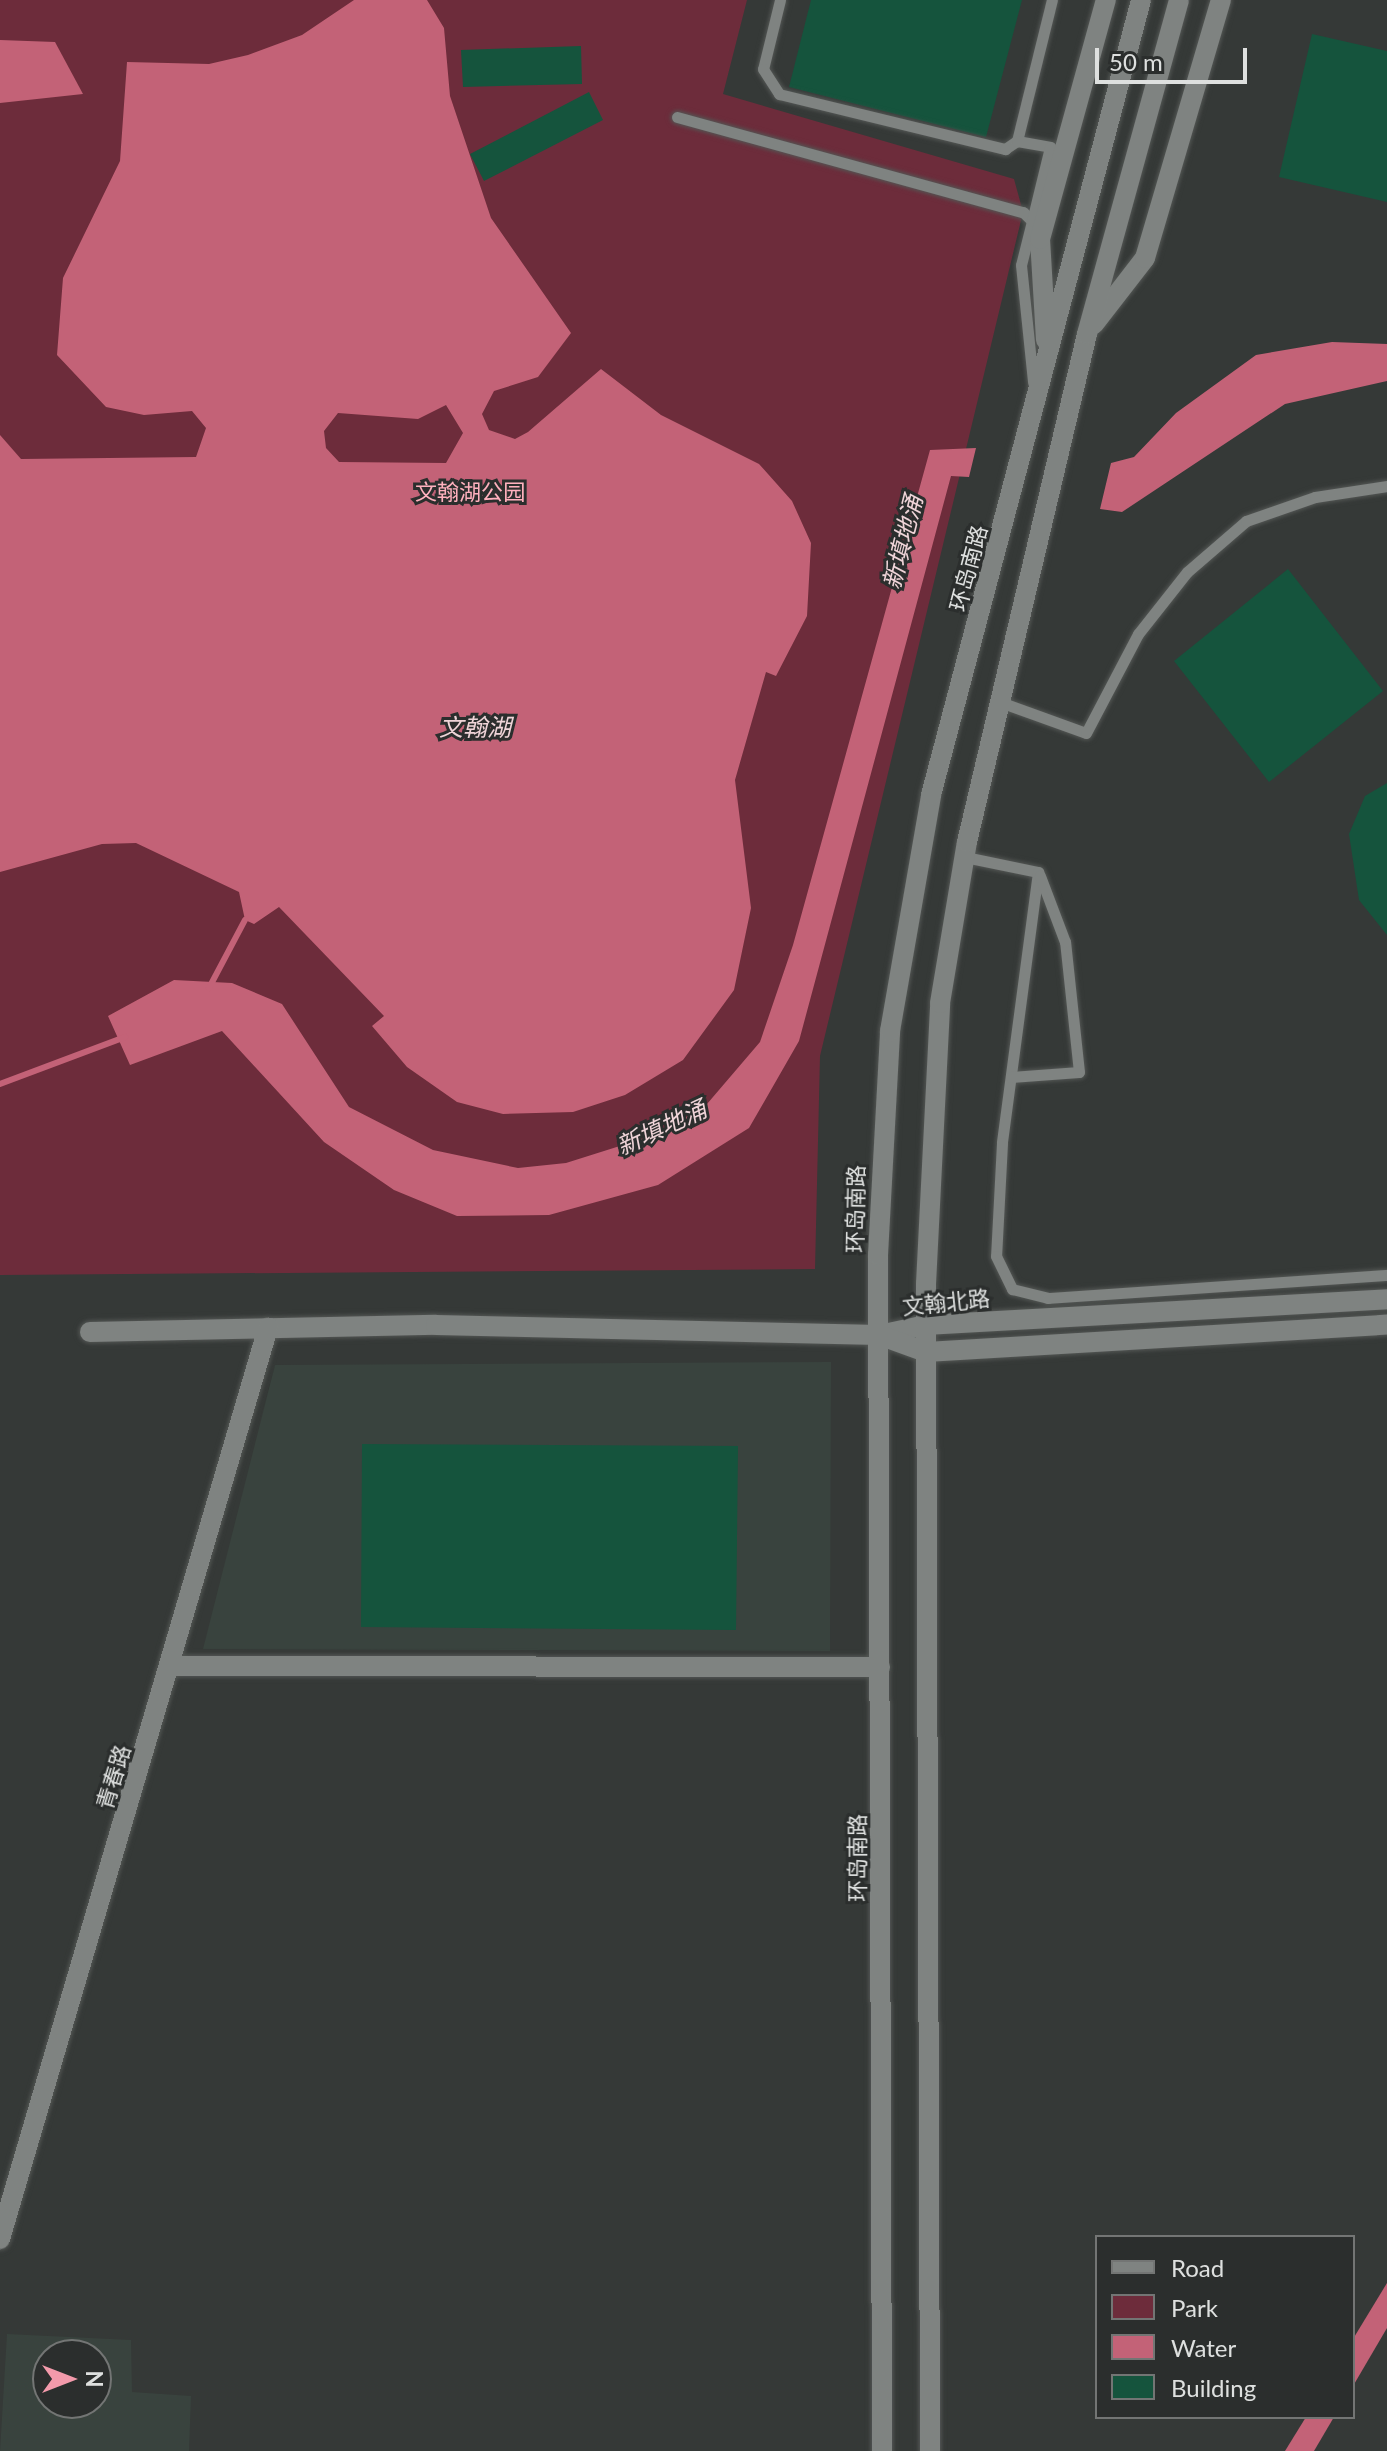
<!DOCTYPE html>
<html>
<head>
<meta charset="utf-8">
<style>
	body { margin:0 }
	#map { position:relative; width:1387px; height:2451px; overflow:hidden; background:#353937; font-family:Lato,"Noto Sans SC",sans-serif }
	div>[style] { position:absolute }
	[style*='--x'] { left:calc(var(--x)*1px); top:calc(var(--y)*1px); width:calc(var(--w)*1px); rotate:calc(var(--a)*1deg) }
	.built>* { inset:0; background:#39433e }
	.green>* { inset:0; background:#6d2c3b }
	.water>* { inset:0; background:#c36277 }
	.stream>* { height:6px; margin:-3px; padding:0 3px; transform-origin:3px; border-radius:3px; background:#c36277 }
	.building>* { inset:0; background:#15543d }
	.roads { filter:drop-shadow(0 0 2px #535654) drop-shadow(0 0 2px #535654) }
	.lane>* { height:11px; margin:-5.5px; padding:0 5.5px; transform-origin:5.5px; border-radius:5.5px; background:#7f8381 }
	.secondary>* { height:20px; margin:-10px; padding:0 10px; transform-origin:10px; border-radius:10px; background:#7f8381 }
	span { translate:-50% -50%; white-space:nowrap; text-align:center; line-height:1.15; -webkit-text-stroke:6px #2b2e2d; paint-order:stroke }
	.park-label { font-size:22px; color:#ffb1be }
	.street-label { font-size:22px; color:#dee0df }
	.water-label { font-size:24px; color:#efd4d8; font-style:italic }
	.legend { position:absolute; left:1095px; top:2235px; width:260px; height:184px; box-sizing:border-box; background:#2b2e2d; border:2px solid #737574; margin:0; padding:10px 14px; list-style:none; font-size:24px; color:#dee0df }
	.legend li { display:flex; align-items:center; gap:16px; height:40px }
	.legend b { width:40px; border:2px solid #737574 }
	.north { position:absolute; left:32px; top:2339px; width:80px; height:80px; box-sizing:border-box; background:#2b2e2d; border:2px solid #737574; border-radius:50%; rotate:90deg; font-size:22px; font-weight:700; line-height:32px; text-align:center; color:#dee0df }
	.north::after { content:''; display:block; margin:auto; width:28px; height:36px; background:#f39aab; clip-path:polygon(50% 0,100% 100%,50% 72%,0 100%) }
	.scale { position:absolute; left:1095px; top:48px; width:152px; height:36px; box-sizing:border-box; border:4px solid #dee0df; border-top:0; padding-left:10px; font-size:24px; line-height:28px; white-space:nowrap; color:#dee0df; -webkit-text-stroke:6px #2b2e2d; paint-order:stroke }
</style>
</head>
<body>
<div id="map">
	<div class="built">
		<i style="clip-path:polygon(831px 1362px,830px 1651px,203px 1649px,275px 1365px)"></i>
		<i style="clip-path:polygon(evenodd,7px 2334px,131px 2340px,132px 2392px,191px 2396px,189px 2451px,0 2451px,7px 2334px,48px 2355px,96px 2355px,96px 2403px,48px 2403px,48px 2355px)"></i>
	</div>
	<div class="green">
		<i style="clip-path:polygon(0 0,747px 0,723px 94px,1014px 179px,1023px 212px,820px 1056px,815px 1269px,0 1275px)"></i>
	</div>
	<div class="water">
		<i style="clip-path:polygon(evenodd,354px 0,427px 0,444px 28px,450px 96px,491px 218px,571px 333px,538px 377px,494px 391px,482px 414px,489px 430px,515px 439px,528px 432px,601px 369px,661px 415px,759px 464px,792px 501px,811px 543px,807px 616px,776px 676px,766px 672px,735px 780px,751px 908px,734px 990px,683px 1060px,625px 1095px,573px 1112px,503px 1114px,457px 1102px,407px 1067px,372px 1026px,384px 1016px,279px 907px,254px 924px,245px 920px,239px 892px,136px 843px,102px 844px,0 872px,0 435px,21px 459px,196px 457px,206px 428px,192px 411px,144px 415px,106px 407px,57px 355px,63px 278px,120px 161px,127px 62px,209px 64px,248px 55px,302px 35px,354px 0,446px 405px,463px 433px,446px 463px,339px 462px,326px 448px,324px 431px,338px 413px,418px 419px,446px 405px)"></i>
		<i style="clip-path:polygon(0 40px,55px 42px,83px 94px,0 103px)"></i>
		<i style="clip-path:polygon(1332px 342px,1387px 344px,1387px 381px,1285px 404px,1122px 512px,1100px 509px,1111px 463px,1134px 457px,1176px 413px,1256px 355px)"></i>
		<i style="clip-path:polygon(976px 448px,969px 477px,951px 476px,799px 1041px,749px 1128px,658px 1185px,549px 1215px,457px 1216px,394px 1190px,324px 1142px,222px 1031px,130px 1065px,108px 1016px,174px 980px,232px 983px,282px 1004px,349px 1107px,433px 1150px,518px 1168px,566px 1163px,661px 1133px,707px 1104px,760px 1042px,793px 945px,930px 450px)"></i>
		<i style="clip-path:polygon(1387px 2283px,1387px 2328px,1353px 2386px,1353px 2339px)"></i>
		<i style="clip-path:polygon(1306px 2417px,1334px 2417px,1314px 2451px,1285px 2451px)"></i>
	</div>
	<div class="stream">
		<i style="--x:209;--y:988;--w:77;--a:-62.1"></i>
		<i style="--x:0;--y:1084;--w:134;--a:-20.6"></i>
	</div>
	<div class="building">
		<i style="clip-path:polygon(811px 0,1022px 0,986px 137px,789px 87px)"></i>
		<i style="clip-path:polygon(1312px 34px,1387px 51px,1387px 202px,1279px 177px)"></i>
		<i style="clip-path:polygon(581px 46px,582px 84px,463px 87px,461px 50px)"></i>
		<i style="clip-path:polygon(589px 92px,603px 120px,484px 181px,470px 154px)"></i>
		<i style="clip-path:polygon(1288px 569px,1383px 691px,1269px 782px,1174px 661px)"></i>
		<i style="clip-path:polygon(1387px 783px,1387px 935px,1359px 900px,1349px 834px,1365px 796px)"></i>
		<i style="clip-path:polygon(362px 1444px,738px 1446px,736px 1630px,361px 1627px)"></i>
	</div>
	<div class="roads">
		<div class="lane">
			<i style="--x:780;--y:0;--w:71;--a:103.8"></i>
			<i style="--x:763;--y:69;--w:30;--a:57"></i>
			<i style="--x:779;--y:94;--w:233;--a:13.7"></i>
			<i style="--x:1005;--y:149;--w:14;--a:-34"></i>
			<i style="--x:1017;--y:141;--w:145;--a:-76.1"></i>
			<i style="--x:677;--y:117;--w:359;--a:15.4"></i>
			<i style="--x:1023;--y:212;--w:13;--a:45"></i>
			<i style="--x:1032;--y:221;--w:45;--a:104"></i>
			<i style="--x:1021;--y:265;--w:118;--a:84.1"></i>
			<i style="--x:1017;--y:141;--w:34;--a:10"></i>
			<i style="--x:1050;--y:147;--w:76;--a:103.7"></i>
			<i style="--x:1000;--y:702;--w:91;--a:19.8"></i>
			<i style="--x:1086;--y:733;--w:112;--a:-62.3"></i>
			<i style="--x:1138;--y:634;--w:79;--a:-51.7"></i>
			<i style="--x:1187;--y:572;--w:78;--a:-40.8"></i>
			<i style="--x:1246;--y:521;--w:73;--a:-19.2"></i>
			<i style="--x:1315;--y:497;--w:73;--a:-8.7"></i>
			<i style="--x:965;--y:857;--w:75;--a:11.6"></i>
			<i style="--x:1038;--y:872;--w:273;--a:97.6"></i>
			<i style="--x:1002;--y:1143;--w:113;--a:93"></i>
			<i style="--x:996;--y:1256;--w:37;--a:64"></i>
			<i style="--x:1012;--y:1289;--w:37;--a:14"></i>
			<i style="--x:1048;--y:1298;--w:340;--a:-3.9"></i>
			<i style="--x:1011;--y:1077;--w:68;--a:-4.2"></i>
			<i style="--x:1079;--y:1072;--w:131;--a:-96.1"></i>
			<i style="--x:1065;--y:942;--w:71;--a:-110.7"></i>
		</div>
		<div class="secondary">
			<i style="--x:1094;--y:324;--w:83;--a:-52.3"></i>
			<i style="--x:1145;--y:258;--w:269;--a:-73.6"></i>
			<i style="--x:1046;--y:340;--w:101;--a:-93.4"></i>
			<i style="--x:1040;--y:239;--w:248;--a:-74.6"></i>
			<i style="--x:90;--y:1332;--w:346;--a:-1.2"></i>
			<i style="--x:436;--y:1325;--w:443;--a:1.3"></i>
			<i style="--x:879;--y:1335;--w:48;--a:-12"></i>
			<i style="--x:926;--y:1325;--w:462;--a:-3.2"></i>
			<i style="--x:879;--y:1335;--w:50;--a:19.9"></i>
			<i style="--x:926;--y:1352;--w:462;--a:-3.4"></i>
			<i style="--x:171;--y:1666;--w:709;--a:0.08"></i>
			<i style="--x:0;--y:2239;--w:950;--a:-73.61"></i>
			<i style="--x:882;--y:2451;--w:1196;--a:-90.19"></i>
			<i style="--x:878;--y:1255;--w:224;--a:-86.9"></i>
			<i style="--x:890;--y:1031;--w:240;--a:-80.1"></i>
			<i style="--x:931;--y:795;--w:822;--a:-75.2"></i>
			<i style="--x:930;--y:2451;--w:1167;--a:-90.2"></i>
			<i style="--x:926;--y:1284;--w:281;--a:-87.1"></i>
			<i style="--x:940;--y:1003;--w:163;--a:-80.5"></i>
			<i style="--x:967;--y:842;--w:522;--a:-76.71"></i>
			<i style="--x:1087;--y:334;--w:346;--a:-74.6"></i>
		</div>
	</div>
	<div class="park-label">
		<span style="left:470px;top:492px">文翰湖公园</span>
	</div>
	<div class="street-label">
		<span style="left:968px;top:568px;rotate:-75deg">环岛南路</span>
		<span style="left:855px;top:1209px;rotate:-89deg">环岛南路</span>
		<span style="left:946px;top:1302px;rotate:-6deg">文翰北路</span>
		<span style="left:113px;top:1777px;rotate:-73deg">青春路</span>
		<span style="left:857px;top:1858px;rotate:-90deg">环岛南路</span>
	</div>
	<div class="water-label">
		<span style="left:902px;top:542px;rotate:-76deg">新填地涌</span>
		<span style="left:475px;top:727px">文翰湖</span>
		<span style="left:661px;top:1127px;rotate:-25deg">新填地涌</span>
	</div>
	<ul class="legend">
	<li><b style="height:10px;background:#7f8381"></b>Road</li>
	<li><b style="height:22px;background:#6d2c3b"></b>Park</li>
	<li><b style="height:22px;background:#c36277"></b>Water</li>
	<li><b style="height:22px;background:#15543d"></b>Building</li>
	</ul>
	<div class="north">N</div>
	<div class="scale">50 m</div>
</div>
</body>
</html>
